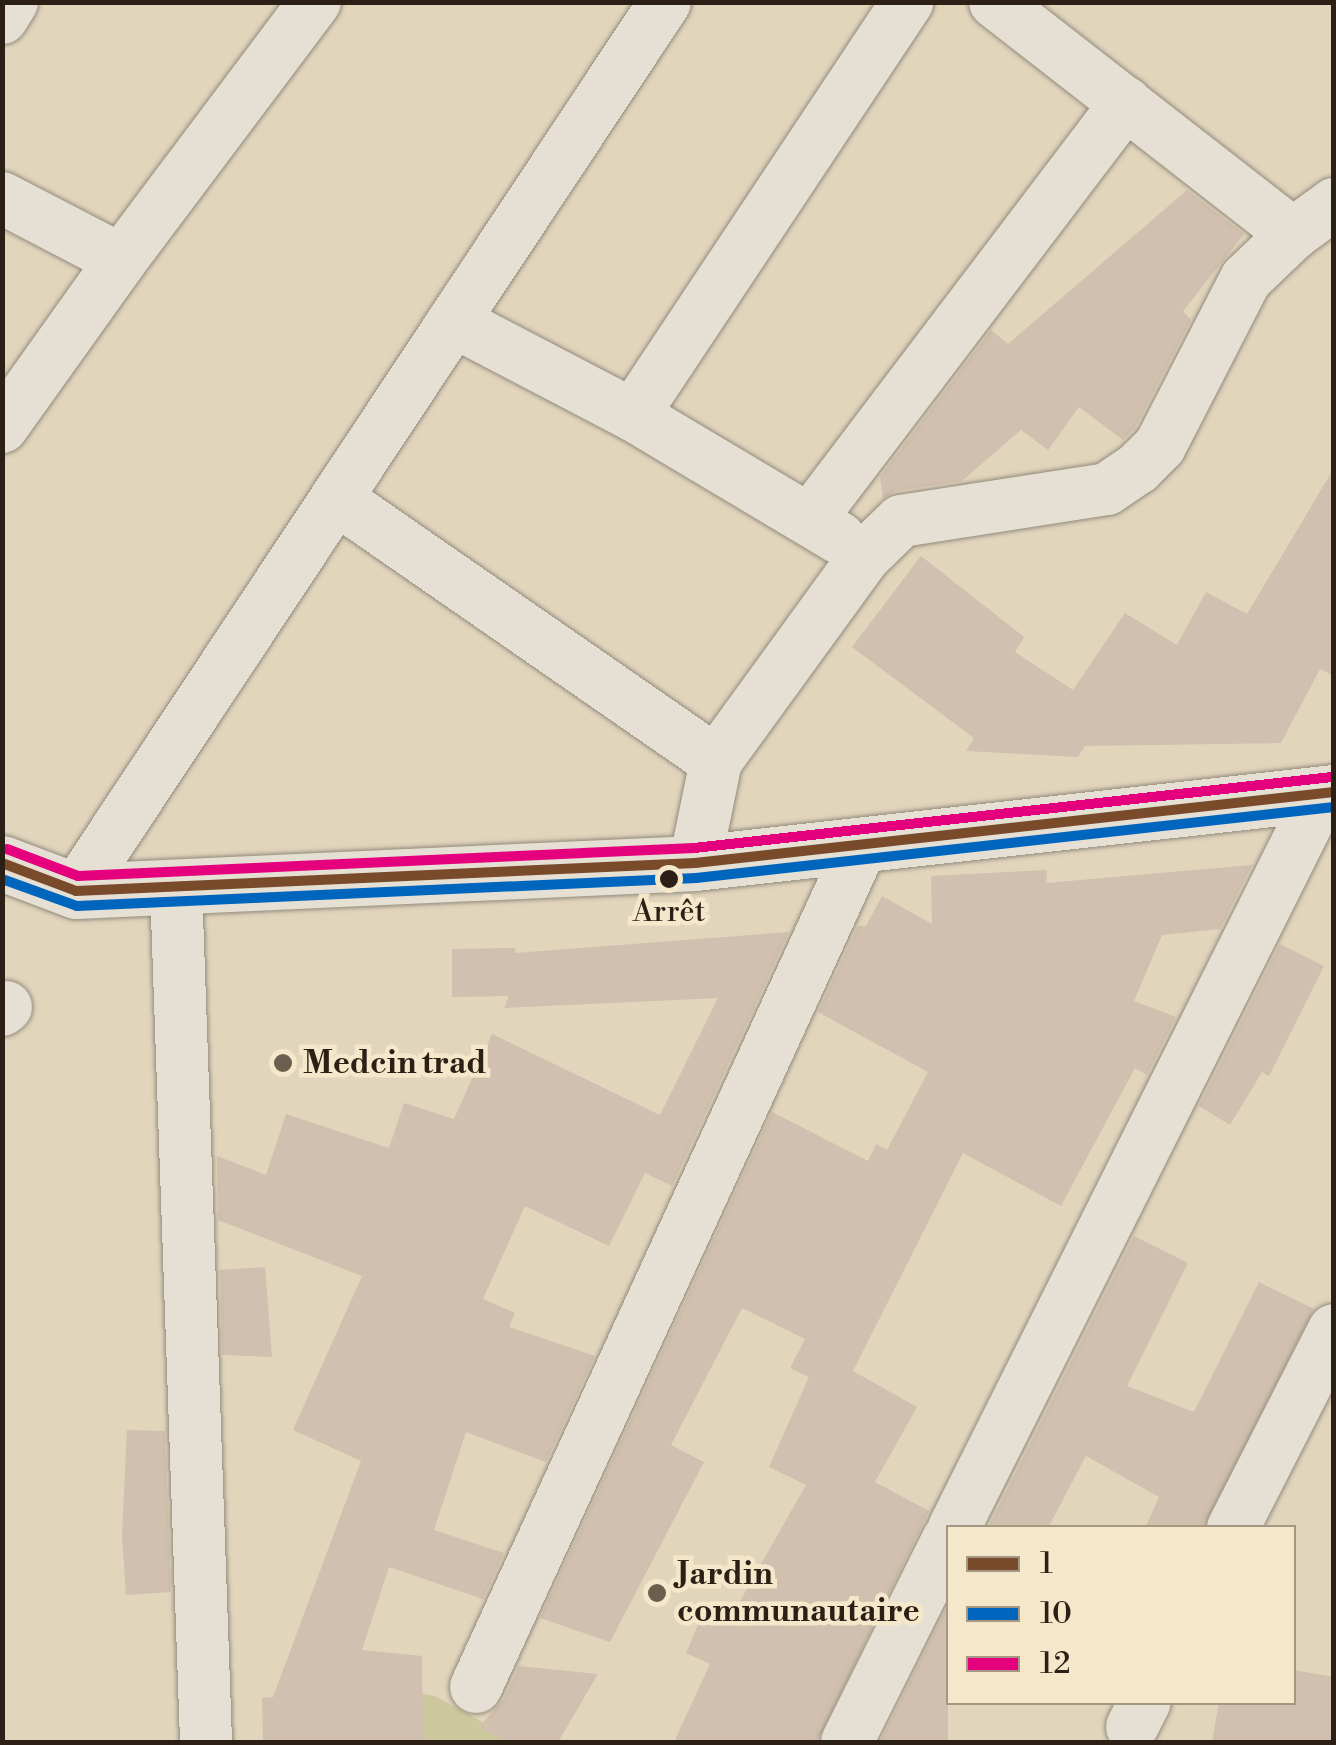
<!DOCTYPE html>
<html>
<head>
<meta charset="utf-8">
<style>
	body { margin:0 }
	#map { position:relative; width:1336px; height:1745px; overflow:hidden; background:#e1d5bc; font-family:"Libre Bodoni",serif }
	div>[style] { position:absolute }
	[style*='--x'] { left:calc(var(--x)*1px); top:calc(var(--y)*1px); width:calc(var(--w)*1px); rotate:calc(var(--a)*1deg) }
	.green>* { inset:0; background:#cec89e }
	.building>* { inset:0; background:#d1bfaf }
	.roads { filter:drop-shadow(0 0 2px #928a7c) drop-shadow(0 0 2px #928a7c) }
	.minor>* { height:52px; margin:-26px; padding:0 26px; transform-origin:26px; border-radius:26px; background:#e6e0d4 }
	.secondary>* { height:55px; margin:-27.5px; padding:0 27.5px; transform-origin:27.5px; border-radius:27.5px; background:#e6e0d4 }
	.bus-1>* { height:10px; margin:-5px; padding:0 5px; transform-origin:5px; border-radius:5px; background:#7a4b2a }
	.bus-2>* { height:10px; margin:-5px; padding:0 5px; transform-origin:5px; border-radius:5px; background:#0065bd }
	.bus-3>* { height:10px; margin:-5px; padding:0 5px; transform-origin:5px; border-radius:5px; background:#e5007d }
	.dots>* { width:28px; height:28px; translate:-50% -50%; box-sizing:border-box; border:5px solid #f5e7ca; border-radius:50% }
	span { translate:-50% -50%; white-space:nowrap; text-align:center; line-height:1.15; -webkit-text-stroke:9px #f5e7ca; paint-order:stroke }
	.bus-label { font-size:30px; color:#2c1f16 }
	.poi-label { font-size:32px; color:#2c1f16; font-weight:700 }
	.left { translate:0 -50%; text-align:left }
	.frame { position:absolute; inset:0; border:5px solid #2c1f16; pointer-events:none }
	.legend { position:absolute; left:946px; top:1525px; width:350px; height:180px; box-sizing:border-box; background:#f5e7ca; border:2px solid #a59782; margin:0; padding:12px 18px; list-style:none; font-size:30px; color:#2c1f16 }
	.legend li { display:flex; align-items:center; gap:20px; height:50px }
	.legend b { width:50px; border:2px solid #a59782 }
</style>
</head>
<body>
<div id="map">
	<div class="green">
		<i style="clip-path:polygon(406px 1691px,435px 1696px,519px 1742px,389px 1742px)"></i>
	</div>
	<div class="building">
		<i style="clip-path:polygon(1187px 190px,1244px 234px,1183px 311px,1191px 320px,1135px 428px,1123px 440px,1079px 407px,1048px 450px,1021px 430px,962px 481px,896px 491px,883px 498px,880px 477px,991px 330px,1008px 344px)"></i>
		<i style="clip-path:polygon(1334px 468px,1334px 676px,1320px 669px,1281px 743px,1085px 746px,1078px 757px,966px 751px,974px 738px,852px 647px,921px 556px,1024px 637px,1015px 652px,1073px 690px,1125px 613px,1177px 645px,1206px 592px,1247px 614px)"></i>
		<i style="clip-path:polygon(1252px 865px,1220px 929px,1162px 935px,1134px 1001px,1176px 1017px,1147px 1075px,1135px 1068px,1061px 1206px,963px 1153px,853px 1371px,917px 1407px,875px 1482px,929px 1511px,817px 1742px,674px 1742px,710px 1664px,686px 1653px,706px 1606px,731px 1617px,806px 1485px,769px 1467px,809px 1377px,790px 1368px,805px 1339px,742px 1308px,671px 1445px,704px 1462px,610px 1642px,540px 1618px,772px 1112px,868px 1161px,876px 1144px,887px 1150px,928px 1072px,818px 1012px,858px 926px,866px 926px,882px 896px,932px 924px,931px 876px,1047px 870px,1046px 883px)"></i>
		<i style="clip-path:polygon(789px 932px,672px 1186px,645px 1173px,609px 1246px,525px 1206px,483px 1299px,515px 1313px,509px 1327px,595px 1356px,546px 1462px,466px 1432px,434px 1530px,504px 1553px,483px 1599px,389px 1567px,362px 1650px,422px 1656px,423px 1742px,263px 1742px,262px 1698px,273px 1697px,361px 1461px,293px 1430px,362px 1276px,218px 1220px,217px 1156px,266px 1175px,286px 1114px,389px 1148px,404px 1103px,454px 1119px,492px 1034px,660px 1115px,718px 998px,504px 1008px,509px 996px,452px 997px,452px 949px,515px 948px,515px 953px)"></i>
		<i style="clip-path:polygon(1280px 944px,1324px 966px,1269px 1076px,1262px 1072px,1230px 1125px,1199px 1106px)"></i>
		<i style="clip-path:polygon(1134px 1236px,1188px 1263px,1127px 1386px,1194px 1412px,1259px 1282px,1314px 1309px,1203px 1528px,1145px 1528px,1159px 1497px,1086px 1456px,1048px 1528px,988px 1528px)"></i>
		<i style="clip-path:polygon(265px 1267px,272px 1357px,222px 1355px,220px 1270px)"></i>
		<i style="clip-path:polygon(127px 1430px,165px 1431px,171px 1592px,126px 1595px,122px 1535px)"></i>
		<i style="clip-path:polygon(948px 1605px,948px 1742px,880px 1742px)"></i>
		<i style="clip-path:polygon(519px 1666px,598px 1674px,558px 1742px,507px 1742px,479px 1727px,503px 1700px)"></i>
		<i style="clip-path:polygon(1294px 1670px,1334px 1677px,1334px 1742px,1212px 1742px,1219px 1702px,1294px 1702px)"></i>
	</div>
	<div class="roads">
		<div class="minor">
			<i style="--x:995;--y:2;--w:378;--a:37.9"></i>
			<i style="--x:1293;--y:234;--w:51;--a:-36.2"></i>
			<i style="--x:2;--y:18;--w:19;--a:-58"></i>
			<i style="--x:2;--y:198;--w:134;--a:27.5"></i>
			<i style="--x:455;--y:322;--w:201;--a:27.6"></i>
			<i style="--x:633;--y:415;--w:240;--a:30.8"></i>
			<i style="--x:633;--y:415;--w:496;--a:-56.4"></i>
			<i style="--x:2;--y:427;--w:205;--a:-54.5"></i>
			<i style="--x:121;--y:260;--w:323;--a:-53.1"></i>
			<i style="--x:337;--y:499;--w:461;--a:34.7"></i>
			<i style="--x:716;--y:761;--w:104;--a:101.6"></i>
			<i style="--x:811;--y:518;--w:521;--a:-52.8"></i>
			<i style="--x:716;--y:761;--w:253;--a:-54"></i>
			<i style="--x:865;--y:556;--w:50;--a:-44.2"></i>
			<i style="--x:901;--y:521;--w:208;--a:-8.8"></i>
			<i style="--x:1107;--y:489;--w:37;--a:-34"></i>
			<i style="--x:1138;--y:468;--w:31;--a:-45"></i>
			<i style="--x:1160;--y:446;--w:188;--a:-62.8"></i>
			<i style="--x:1246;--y:279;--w:65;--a:-43.8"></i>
			<i style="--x:176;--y:886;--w:857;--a:87.99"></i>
			<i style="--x:76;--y:891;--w:1066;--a:-56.47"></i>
			<i style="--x:2;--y:1010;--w:5;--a:-37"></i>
			<i style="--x:954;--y:1528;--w:820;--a:-63.4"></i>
			<i style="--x:1233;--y:1528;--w:222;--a:-63"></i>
			<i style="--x:476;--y:1687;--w:924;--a:-65.38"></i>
			<i style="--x:1132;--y:1727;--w:28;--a:-63"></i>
			<i style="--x:847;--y:1742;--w:227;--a:-63.5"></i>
		</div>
		<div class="secondary">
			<i style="--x:2;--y:863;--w:79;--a:20.7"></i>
			<i style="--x:76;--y:891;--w:620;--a:-2.59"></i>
			<i style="--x:695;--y:863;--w:643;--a:-6.34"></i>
		</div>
	</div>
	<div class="bus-1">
		<i style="--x:2;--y:863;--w:79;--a:20.7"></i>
		<i style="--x:76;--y:891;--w:620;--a:-2.59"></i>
		<i style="--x:695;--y:863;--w:643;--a:-6.34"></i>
	</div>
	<div class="bus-2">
		<i style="--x:2;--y:879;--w:80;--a:19.8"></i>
		<i style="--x:77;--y:906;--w:620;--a:-2.59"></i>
		<i style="--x:696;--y:878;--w:642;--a:-6.35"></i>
	</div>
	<div class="bus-3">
		<i style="--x:7;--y:849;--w:76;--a:20.8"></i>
		<i style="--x:78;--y:876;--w:617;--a:-2.6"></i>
		<i style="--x:694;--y:848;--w:642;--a:-6.35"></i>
	</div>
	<div class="dots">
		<i style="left:669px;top:879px;background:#2c1f16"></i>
		<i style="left:283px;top:1063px;background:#6b5f50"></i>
		<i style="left:657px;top:1593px;background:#6b5f50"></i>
	</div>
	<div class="bus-label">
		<span style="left:669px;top:912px">Arrêt</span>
	</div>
	<div class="poi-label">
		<span class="left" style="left:303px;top:1063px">Medcin trad</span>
		<span class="left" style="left:677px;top:1593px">Jardin<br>communautaire</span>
	</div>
	<div class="frame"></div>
	<ul class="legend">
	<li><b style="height:12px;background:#7a4b2a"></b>1</li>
	<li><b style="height:12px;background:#0065bd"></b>10</li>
	<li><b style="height:12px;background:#e5007d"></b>12</li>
	</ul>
</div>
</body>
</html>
